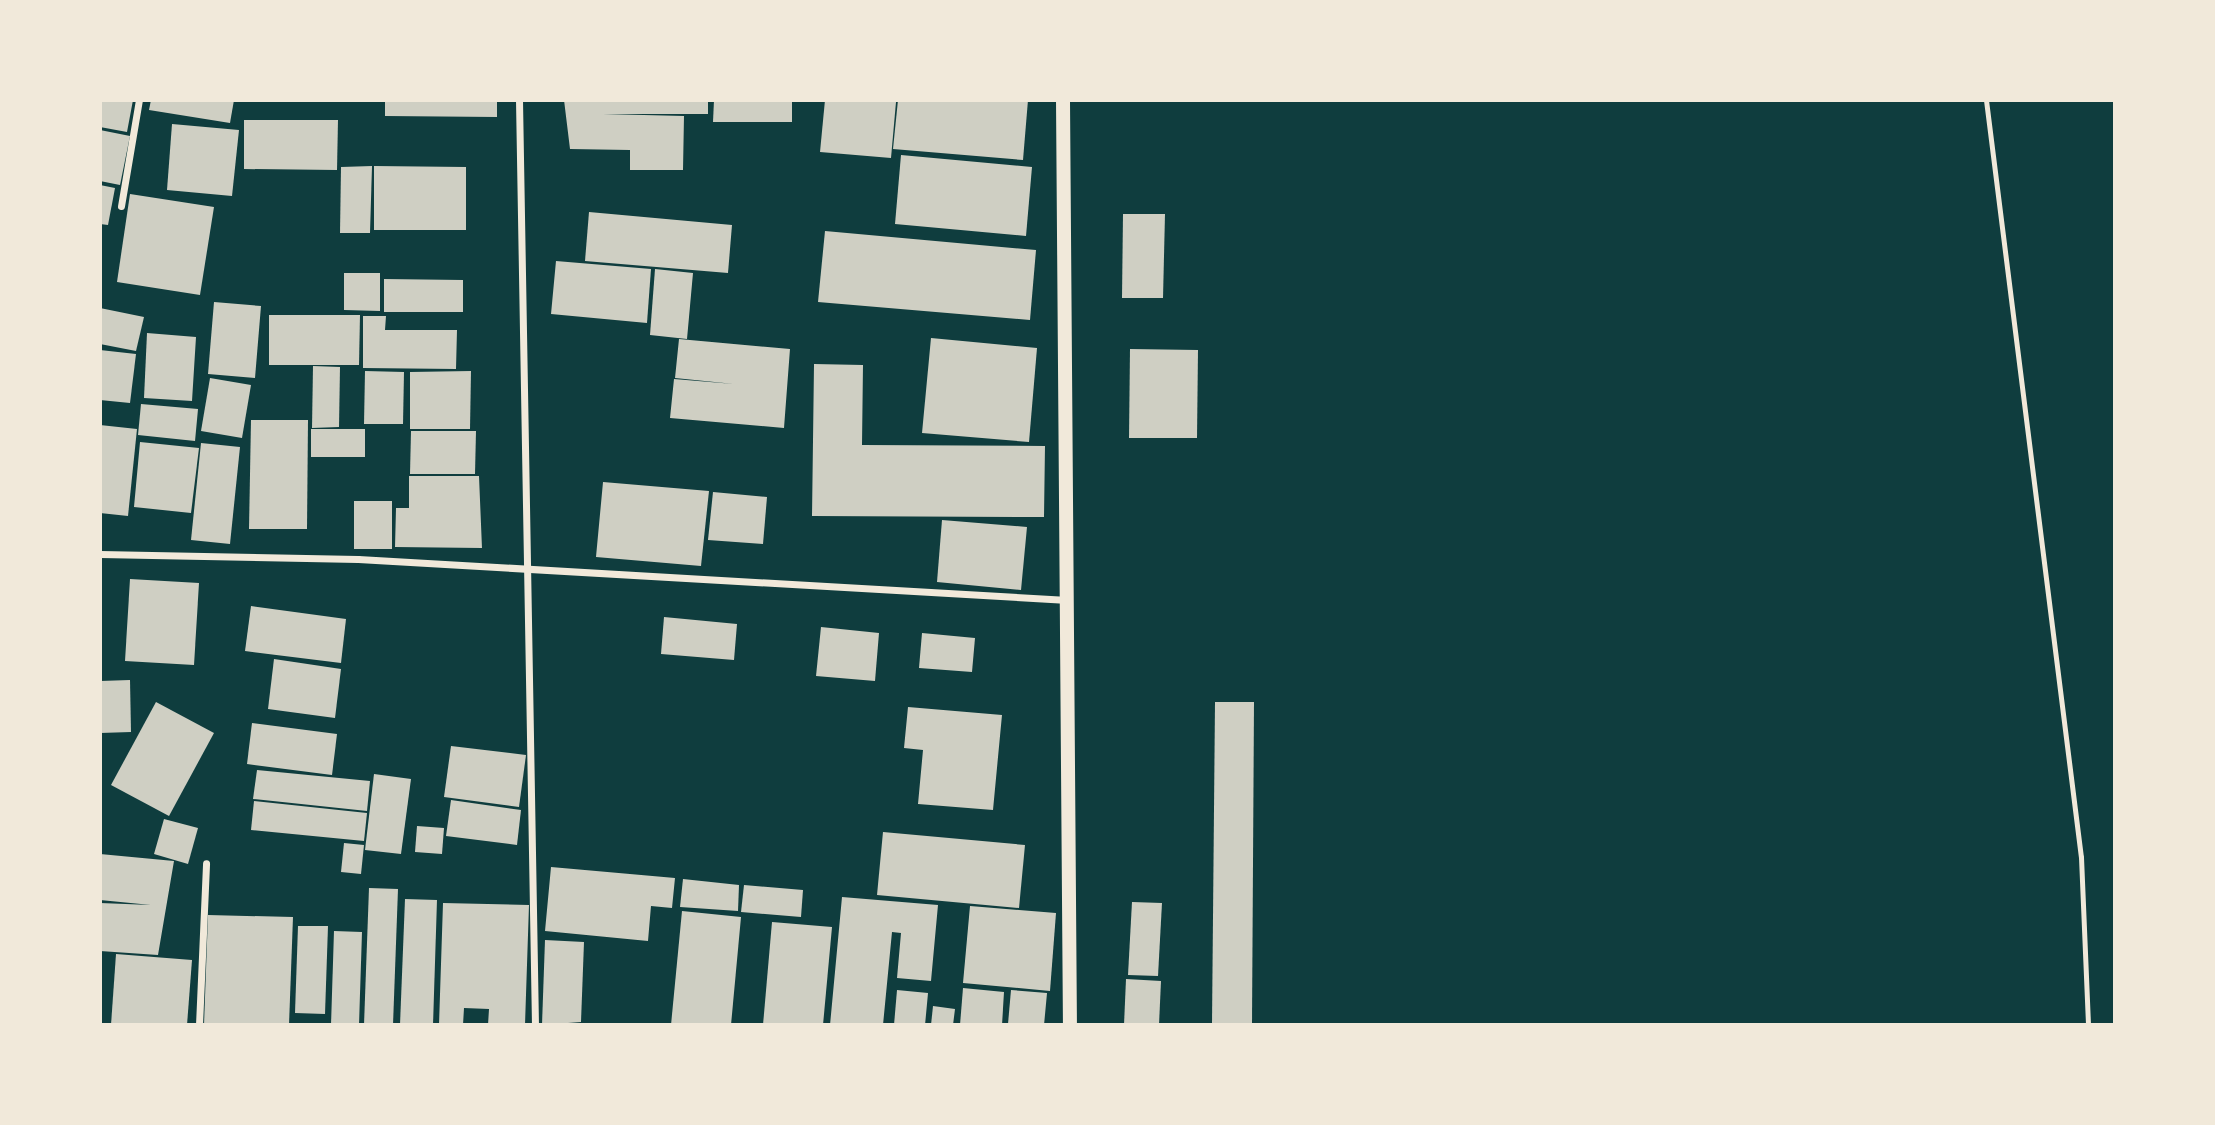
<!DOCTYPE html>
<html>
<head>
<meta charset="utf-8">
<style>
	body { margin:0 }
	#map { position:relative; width:2215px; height:1125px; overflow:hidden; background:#0f3d3e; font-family:"Times New Roman",serif }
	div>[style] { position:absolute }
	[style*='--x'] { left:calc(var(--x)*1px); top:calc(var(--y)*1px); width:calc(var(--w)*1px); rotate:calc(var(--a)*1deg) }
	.building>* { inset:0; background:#cfcfc3 }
	.service>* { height:5px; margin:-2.5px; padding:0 2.5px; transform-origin:2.5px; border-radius:2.5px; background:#f1e9da }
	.minor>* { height:7px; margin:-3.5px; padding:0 3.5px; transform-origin:3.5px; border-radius:3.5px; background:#f1e9da }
	.secondary>* { height:14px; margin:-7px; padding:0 7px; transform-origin:7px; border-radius:7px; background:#f1e9da }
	span { translate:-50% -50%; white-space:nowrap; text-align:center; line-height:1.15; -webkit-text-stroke:5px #f1e9da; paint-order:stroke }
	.frame { position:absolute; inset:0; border:102px solid #f1e9da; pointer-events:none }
</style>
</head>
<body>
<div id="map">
	<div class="building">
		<i style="clip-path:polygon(100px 100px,133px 100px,127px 132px,100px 127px)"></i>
		<i style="clip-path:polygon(151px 100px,234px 100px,230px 123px,149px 110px)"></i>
		<i style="clip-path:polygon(385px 100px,497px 100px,497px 117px,385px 116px)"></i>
		<i style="clip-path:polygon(564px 100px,708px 100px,708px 114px,603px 114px,684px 116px,683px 170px,630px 170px,630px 150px,570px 149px)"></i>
		<i style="clip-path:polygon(714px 100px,792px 100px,792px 122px,713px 122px)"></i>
		<i style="clip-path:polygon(825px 100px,896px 102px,891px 158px,820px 152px)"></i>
		<i style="clip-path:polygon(898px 100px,1028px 100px,1023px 160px,893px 149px)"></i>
		<i style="clip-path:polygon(244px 120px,338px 120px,337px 170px,244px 169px)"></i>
		<i style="clip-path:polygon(172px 124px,239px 130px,232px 196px,167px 190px)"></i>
		<i style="clip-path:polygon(100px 130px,130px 136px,120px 185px,100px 181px)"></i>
		<i style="clip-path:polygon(901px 155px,1032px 167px,1026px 236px,895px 224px)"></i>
		<i style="clip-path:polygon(372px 166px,370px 233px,340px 233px,341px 167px)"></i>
		<i style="clip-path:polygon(374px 166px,466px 167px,466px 230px,374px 230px)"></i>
		<i style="clip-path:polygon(100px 185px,115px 188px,108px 225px,100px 224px)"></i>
		<i style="clip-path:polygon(130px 194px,214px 207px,200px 295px,117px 282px)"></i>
		<i style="clip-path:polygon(589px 212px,732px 225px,728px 273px,585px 261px)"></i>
		<i style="clip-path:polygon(1123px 214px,1165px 214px,1163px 298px,1122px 298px)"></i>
		<i style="clip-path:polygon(825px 231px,1036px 250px,1030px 320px,818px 302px)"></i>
		<i style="clip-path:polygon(556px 261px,651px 269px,647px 323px,551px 314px)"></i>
		<i style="clip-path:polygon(655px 269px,693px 273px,687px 339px,650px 335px)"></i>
		<i style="clip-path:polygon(344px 273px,380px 273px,380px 311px,344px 310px)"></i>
		<i style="clip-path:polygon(384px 279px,463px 280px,463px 312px,384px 312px)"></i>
		<i style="clip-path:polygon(214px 302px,261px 306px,255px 378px,208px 374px)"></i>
		<i style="clip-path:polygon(100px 308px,144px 317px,136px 351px,100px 344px)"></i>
		<i style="clip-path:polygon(269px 315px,360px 315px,359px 365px,269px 365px)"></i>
		<i style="clip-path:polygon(363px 316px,386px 316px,385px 330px,457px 330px,456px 369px,363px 368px)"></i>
		<i style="clip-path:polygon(147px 333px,196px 337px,192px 401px,144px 398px)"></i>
		<i style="clip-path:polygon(931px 338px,1037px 348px,1029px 442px,922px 433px)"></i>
		<i style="clip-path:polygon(679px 339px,790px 349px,784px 428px,670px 418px,674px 379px,734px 384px,675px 378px)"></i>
		<i style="clip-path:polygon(1130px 349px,1198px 350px,1197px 438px,1129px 438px)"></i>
		<i style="clip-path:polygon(100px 350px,136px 354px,130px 403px,100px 400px)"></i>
		<i style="clip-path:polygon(814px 364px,863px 365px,862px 445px,1045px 446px,1044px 517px,812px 516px)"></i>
		<i style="clip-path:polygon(313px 366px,340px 367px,339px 427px,312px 428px)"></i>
		<i style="clip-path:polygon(365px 371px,404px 372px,403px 424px,364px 424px)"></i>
		<i style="clip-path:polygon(471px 371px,470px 429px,410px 429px,410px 372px)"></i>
		<i style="clip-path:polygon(210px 378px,251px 385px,242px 438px,201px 431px)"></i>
		<i style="clip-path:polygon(141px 404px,198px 409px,195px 441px,138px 435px)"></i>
		<i style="clip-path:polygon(251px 420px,308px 420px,307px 529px,249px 529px)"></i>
		<i style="clip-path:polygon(100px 425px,137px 429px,128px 516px,100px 513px)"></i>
		<i style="clip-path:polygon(311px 429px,365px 429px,365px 457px,311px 457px)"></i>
		<i style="clip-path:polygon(411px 431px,476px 431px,475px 474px,410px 474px)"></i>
		<i style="clip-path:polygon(140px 442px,199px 448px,191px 513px,134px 507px)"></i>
		<i style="clip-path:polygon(201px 443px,240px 447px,230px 544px,191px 540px)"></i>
		<i style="clip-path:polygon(409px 476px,479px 476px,482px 548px,395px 547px,396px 508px,409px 508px)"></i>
		<i style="clip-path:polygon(603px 482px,709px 491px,701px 566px,596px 557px)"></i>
		<i style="clip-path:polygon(713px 492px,767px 497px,763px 544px,708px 540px)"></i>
		<i style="clip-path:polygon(354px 501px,392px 501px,392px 549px,354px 549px)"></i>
		<i style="clip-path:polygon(942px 520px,1027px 527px,1021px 590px,937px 582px)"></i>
		<i style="clip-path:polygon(130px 579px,199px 583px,194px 665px,125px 661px)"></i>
		<i style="clip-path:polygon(251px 606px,346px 619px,341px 663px,245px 651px)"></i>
		<i style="clip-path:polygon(664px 617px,737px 624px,734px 660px,661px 654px)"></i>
		<i style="clip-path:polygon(821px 627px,879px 633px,875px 681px,816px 676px)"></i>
		<i style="clip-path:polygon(922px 633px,975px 638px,972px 672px,919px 668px)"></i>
		<i style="clip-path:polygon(274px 659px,341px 669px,335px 718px,268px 709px)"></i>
		<i style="clip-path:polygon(130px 680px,131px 732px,100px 733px,100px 681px)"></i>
		<i style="clip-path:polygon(156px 702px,214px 733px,169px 816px,111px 785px)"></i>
		<i style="clip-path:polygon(1215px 702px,1254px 702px,1252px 1025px,1212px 1025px)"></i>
		<i style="clip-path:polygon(908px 707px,1002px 715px,993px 810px,918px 804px,923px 750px,904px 748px)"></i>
		<i style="clip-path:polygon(252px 723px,337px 734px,332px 775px,247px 764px)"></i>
		<i style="clip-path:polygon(451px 746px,526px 755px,519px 807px,444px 797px)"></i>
		<i style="clip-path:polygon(257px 770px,370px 781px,367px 811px,253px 799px)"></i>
		<i style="clip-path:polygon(374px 774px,411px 779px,401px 854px,365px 850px)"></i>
		<i style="clip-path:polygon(451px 800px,521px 810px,517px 845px,446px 836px)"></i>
		<i style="clip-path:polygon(254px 801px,367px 813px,364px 841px,251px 830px)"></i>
		<i style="clip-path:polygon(164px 819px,198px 828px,188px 864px,154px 854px)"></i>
		<i style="clip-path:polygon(417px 826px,444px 828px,442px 854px,415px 852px)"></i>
		<i style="clip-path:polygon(883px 832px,1025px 845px,1019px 908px,877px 895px)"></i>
		<i style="clip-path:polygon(344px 843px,364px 845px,361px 874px,341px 872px)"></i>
		<i style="clip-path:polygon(100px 854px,174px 861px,158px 955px,100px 951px,100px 903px,151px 905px,100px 900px)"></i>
		<i style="clip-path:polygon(551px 867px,675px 878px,672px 908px,651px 906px,648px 941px,545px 931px)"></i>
		<i style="clip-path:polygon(683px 879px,739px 885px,738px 911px,680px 907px)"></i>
		<i style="clip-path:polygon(744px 885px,803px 890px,801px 917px,741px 912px)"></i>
		<i style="clip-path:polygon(369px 888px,398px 889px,393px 1025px,364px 1025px)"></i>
		<i style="clip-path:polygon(842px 897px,938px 905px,931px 981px,897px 978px,901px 933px,892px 932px,883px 1025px,830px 1025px)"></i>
		<i style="clip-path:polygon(405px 899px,437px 900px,433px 1025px,400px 1025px)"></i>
		<i style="clip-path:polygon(1132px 902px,1162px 903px,1158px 976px,1128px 975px)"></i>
		<i style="clip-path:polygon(443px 903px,529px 905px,525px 1025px,488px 1025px,489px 1009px,464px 1008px,463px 1025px,439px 1025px)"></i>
		<i style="clip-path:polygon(970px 906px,1056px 913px,1050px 991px,963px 983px)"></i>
		<i style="clip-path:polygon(682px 911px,741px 917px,731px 1025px,671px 1025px)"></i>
		<i style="clip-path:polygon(208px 915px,293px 917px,289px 1025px,204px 1025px)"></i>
		<i style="clip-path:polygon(772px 922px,832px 927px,823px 1025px,763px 1025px)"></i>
		<i style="clip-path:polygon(298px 926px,328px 926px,325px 1014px,295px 1013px)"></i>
		<i style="clip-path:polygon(334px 931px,362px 932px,359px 1025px,331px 1025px)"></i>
		<i style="clip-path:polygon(545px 940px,584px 942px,581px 1022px,542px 1025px)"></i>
		<i style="clip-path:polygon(116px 954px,192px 960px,187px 1025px,111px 1025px)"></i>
		<i style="clip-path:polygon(1126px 979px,1161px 981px,1159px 1025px,1124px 1025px)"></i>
		<i style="clip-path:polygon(963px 988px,1004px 992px,1002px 1025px,960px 1025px)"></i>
		<i style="clip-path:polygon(897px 990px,928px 993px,925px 1025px,894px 1025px)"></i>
		<i style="clip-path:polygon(1011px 990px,1047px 993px,1044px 1025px,1008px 1024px)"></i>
		<i style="clip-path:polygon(933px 1006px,955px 1009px,953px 1025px,931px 1025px)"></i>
	</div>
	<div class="service">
		<i style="--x:1986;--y:100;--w:763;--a:82.85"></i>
		<i style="--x:2081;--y:857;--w:168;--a:87.6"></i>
	</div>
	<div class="minor">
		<i style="--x:519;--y:100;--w:925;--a:89.01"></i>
		<i style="--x:121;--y:206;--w:108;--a:-80.4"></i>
		<i style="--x:100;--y:554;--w:258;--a:1.1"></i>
		<i style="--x:358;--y:559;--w:711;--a:3.3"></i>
		<i style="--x:199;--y:1025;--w:162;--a:-87.5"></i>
	</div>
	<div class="secondary">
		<i style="--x:1063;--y:100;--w:925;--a:89.57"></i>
	</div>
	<div class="frame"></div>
</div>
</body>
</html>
